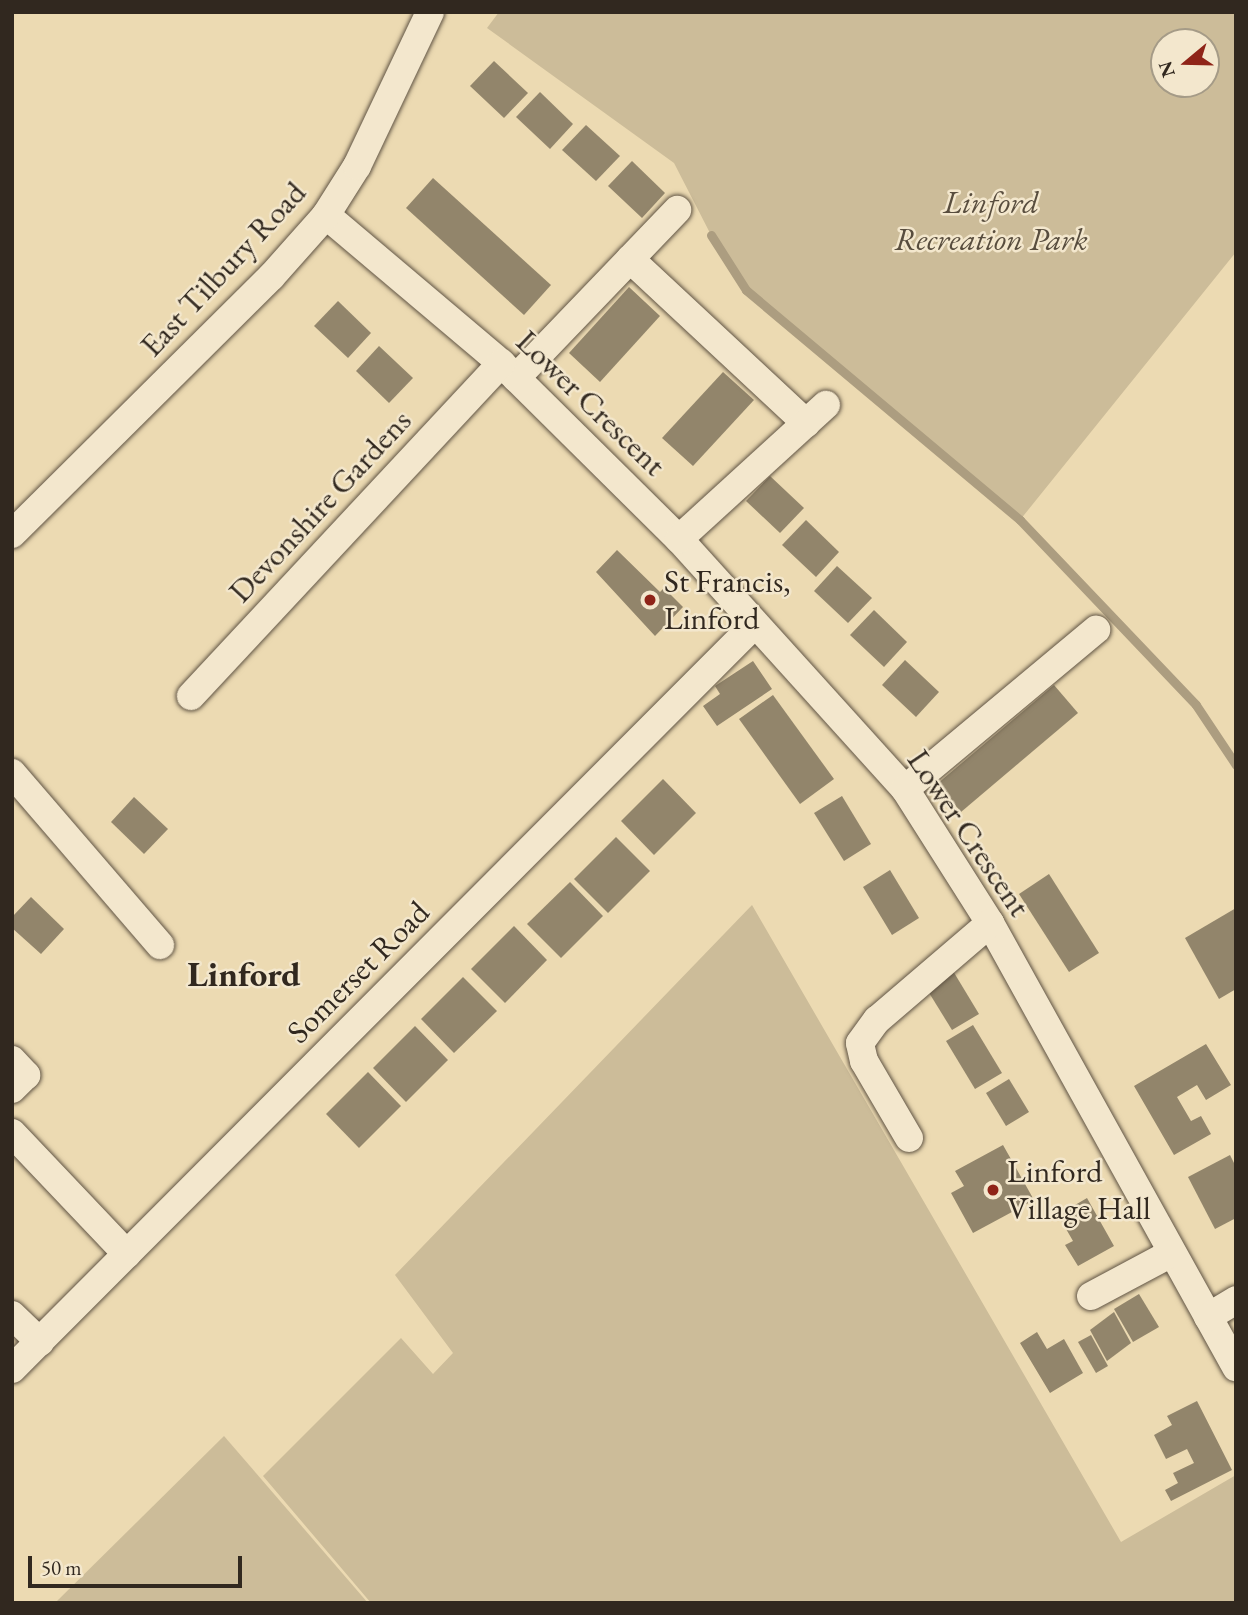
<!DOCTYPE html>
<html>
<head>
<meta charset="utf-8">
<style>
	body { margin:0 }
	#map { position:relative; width:1248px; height:1615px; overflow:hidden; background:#ecdab2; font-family:"EB Garamond",serif }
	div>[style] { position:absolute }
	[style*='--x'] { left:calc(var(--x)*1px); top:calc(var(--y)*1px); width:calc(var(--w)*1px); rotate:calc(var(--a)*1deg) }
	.green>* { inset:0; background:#ccbc99 }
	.stream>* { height:9px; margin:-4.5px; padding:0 4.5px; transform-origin:4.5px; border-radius:4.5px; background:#ac9d80 }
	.building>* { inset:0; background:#92856b }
	.roads { filter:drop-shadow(0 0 2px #605444) drop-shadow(0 0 2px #605444) }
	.minor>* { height:28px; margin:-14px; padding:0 14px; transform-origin:14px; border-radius:14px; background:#f3e7cd }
	.dots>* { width:19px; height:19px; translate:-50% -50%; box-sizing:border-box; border:4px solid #f3e7cd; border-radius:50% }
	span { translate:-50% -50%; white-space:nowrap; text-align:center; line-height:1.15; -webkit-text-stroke:5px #f3e7cd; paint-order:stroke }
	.park-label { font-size:32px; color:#584d3e; font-style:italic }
	.street-label { font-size:32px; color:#31281f }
	.poi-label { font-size:32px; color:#31281f }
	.left { translate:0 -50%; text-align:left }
	.quarter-label { font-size:35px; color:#31281f; font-weight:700 }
	.frame { position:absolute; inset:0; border:14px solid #31281f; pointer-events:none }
	.north { position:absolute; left:1150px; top:28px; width:70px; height:70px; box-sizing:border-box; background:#f3e7cd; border:2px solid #a59b87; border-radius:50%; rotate:251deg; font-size:19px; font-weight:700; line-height:28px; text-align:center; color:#31281f }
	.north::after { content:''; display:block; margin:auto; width:24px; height:32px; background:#8f2418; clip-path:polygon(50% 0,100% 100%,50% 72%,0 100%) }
	.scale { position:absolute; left:28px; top:1556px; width:214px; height:32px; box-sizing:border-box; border:4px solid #31281f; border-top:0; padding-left:9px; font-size:21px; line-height:24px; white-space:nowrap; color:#31281f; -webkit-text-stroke:5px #f3e7cd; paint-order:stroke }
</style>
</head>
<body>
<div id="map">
	<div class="green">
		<i style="clip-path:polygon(evenodd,499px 12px,1236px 12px,1236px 252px,1020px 520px,746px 290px,711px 235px,674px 163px,487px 28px,499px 12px,1206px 42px,1206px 84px,1164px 84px,1164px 42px,1206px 42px)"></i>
		<i style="clip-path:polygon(752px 905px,1121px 1542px,1236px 1475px,1236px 1603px,371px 1603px,263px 1476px,401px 1338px,433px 1374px,453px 1353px,395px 1275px)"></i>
		<i style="clip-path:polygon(224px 1436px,368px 1603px,55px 1603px)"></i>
	</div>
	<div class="stream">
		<i style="--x:711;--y:235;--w:65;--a:57.5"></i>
		<i style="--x:746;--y:290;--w:358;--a:40"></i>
		<i style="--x:1020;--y:520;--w:255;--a:46.4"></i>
		<i style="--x:1196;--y:705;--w:72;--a:56.3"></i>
	</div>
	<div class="building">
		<i style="clip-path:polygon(494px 61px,528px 93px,504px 118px,470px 86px)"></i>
		<i style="clip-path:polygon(540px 92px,573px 124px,550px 149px,516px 117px)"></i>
		<i style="clip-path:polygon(586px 125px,620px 156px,596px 181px,562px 150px)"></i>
		<i style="clip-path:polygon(632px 161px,665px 193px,642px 218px,608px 186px)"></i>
		<i style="clip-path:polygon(433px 178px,551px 285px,524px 315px,406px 208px)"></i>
		<i style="clip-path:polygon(629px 287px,660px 316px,600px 382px,569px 353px)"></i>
		<i style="clip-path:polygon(338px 301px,371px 333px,348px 358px,314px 326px)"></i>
		<i style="clip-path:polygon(379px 346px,413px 378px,389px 403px,356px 371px)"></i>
		<i style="clip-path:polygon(723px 372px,754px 400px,693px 466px,662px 438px)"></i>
		<i style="clip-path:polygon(770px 476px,804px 508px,780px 533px,746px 501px)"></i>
		<i style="clip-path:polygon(806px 520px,839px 552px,816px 577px,782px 545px)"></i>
		<i style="clip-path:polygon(617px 550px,660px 592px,664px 588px,683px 607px,655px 636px,596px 572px)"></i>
		<i style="clip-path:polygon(837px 566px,872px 598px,848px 623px,814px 591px)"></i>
		<i style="clip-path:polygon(874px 610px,907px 642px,884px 667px,850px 635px)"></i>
		<i style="clip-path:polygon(905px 660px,939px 692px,916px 717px,882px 685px)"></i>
		<i style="clip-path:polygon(753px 661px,772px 689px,717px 726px,703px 706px,720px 694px,715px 686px)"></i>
		<i style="clip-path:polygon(1054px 685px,1078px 713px,961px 812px,937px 784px)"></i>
		<i style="clip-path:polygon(773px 695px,834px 779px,800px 804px,739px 719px)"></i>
		<i style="clip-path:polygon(663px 779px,696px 813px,654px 855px,621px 821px)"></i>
		<i style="clip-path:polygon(842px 796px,871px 844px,844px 861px,814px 813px)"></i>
		<i style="clip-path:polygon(134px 797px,168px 829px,144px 854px,111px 822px)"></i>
		<i style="clip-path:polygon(616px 837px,650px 871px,608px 913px,574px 879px)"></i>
		<i style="clip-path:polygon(890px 870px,919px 918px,892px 935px,863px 887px)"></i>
		<i style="clip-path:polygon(1049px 874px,1099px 953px,1069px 972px,1019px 894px)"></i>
		<i style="clip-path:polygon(570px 882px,603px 916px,561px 958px,527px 924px)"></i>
		<i style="clip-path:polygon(31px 897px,64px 929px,41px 954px,12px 928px,12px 917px)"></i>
		<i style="clip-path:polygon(1236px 908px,1236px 989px,1219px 999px,1185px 938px)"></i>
		<i style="clip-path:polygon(514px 926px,547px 960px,505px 1003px,471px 969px)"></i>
		<i style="clip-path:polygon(950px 966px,979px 1014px,952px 1030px,923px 983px)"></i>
		<i style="clip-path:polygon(463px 977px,497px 1011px,454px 1053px,421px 1019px)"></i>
		<i style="clip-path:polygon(973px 1025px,1002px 1073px,975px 1089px,946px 1041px)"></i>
		<i style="clip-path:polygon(415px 1026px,448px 1060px,406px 1102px,373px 1068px)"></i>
		<i style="clip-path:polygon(1206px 1044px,1231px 1085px,1206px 1100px,1197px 1085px,1177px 1097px,1191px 1121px,1201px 1116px,1211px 1134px,1174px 1155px,1134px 1086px)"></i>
		<i style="clip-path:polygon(368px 1072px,401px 1106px,359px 1148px,326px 1114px)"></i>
		<i style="clip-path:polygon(1009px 1079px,1029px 1112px,1006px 1126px,986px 1093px)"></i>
		<i style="clip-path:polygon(1003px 1145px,1034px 1200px,973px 1233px,951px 1193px,964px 1186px,955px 1171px)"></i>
		<i style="clip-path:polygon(1230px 1155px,1236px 1167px,1236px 1218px,1215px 1229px,1188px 1177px)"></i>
		<i style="clip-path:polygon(1087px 1198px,1114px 1246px,1078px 1266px,1065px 1245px,1073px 1241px,1058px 1215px)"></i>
		<i style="clip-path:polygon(1139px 1294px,1159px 1327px,1133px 1342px,1114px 1309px)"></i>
		<i style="clip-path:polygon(1114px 1312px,1131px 1343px,1107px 1361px,1090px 1330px)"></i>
		<i style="clip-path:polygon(1037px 1332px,1047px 1349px,1064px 1339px,1083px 1373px,1050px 1393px,1020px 1343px)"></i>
		<i style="clip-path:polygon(1091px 1335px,1108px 1366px,1096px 1373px,1078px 1342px)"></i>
		<i style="clip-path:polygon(1197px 1401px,1232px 1470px,1171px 1501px,1165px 1490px,1178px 1483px,1173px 1473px,1194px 1463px,1187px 1449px,1166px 1459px,1154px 1435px,1172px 1425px,1167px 1416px)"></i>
	</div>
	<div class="roads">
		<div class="minor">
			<i style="--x:326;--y:215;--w:229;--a:40.2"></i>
			<i style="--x:501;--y:363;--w:250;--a:44.7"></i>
			<i style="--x:679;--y:539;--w:337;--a:47.9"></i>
			<i style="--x:905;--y:789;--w:159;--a:57.6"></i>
			<i style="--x:990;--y:923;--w:508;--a:61.01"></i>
			<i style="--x:630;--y:259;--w:241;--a:43"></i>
			<i style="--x:516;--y:378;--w:233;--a:-46.2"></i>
			<i style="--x:12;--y:534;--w:365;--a:-44.8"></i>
			<i style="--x:271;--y:277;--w:83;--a:-48.4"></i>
			<i style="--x:326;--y:215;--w:58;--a:-57.7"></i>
			<i style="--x:357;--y:166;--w:170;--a:-64.6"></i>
			<i style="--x:679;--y:539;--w:199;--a:-42.4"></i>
			<i style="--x:191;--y:696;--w:455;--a:-47"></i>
			<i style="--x:12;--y:773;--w:227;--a:49.3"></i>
			<i style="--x:905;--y:789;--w:249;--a:-39.8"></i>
			<i style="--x:12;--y:1060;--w:21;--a:47"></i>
			<i style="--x:26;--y:1075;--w:20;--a:135"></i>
			<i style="--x:12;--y:1133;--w:167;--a:46.5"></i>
			<i style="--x:909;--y:1138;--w:89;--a:-120.3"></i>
			<i style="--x:864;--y:1061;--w:18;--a:-103"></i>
			<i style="--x:860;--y:1043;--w:29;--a:-54"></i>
			<i style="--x:877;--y:1020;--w:149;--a:-40.6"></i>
			<i style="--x:1091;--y:1296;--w:89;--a:-28"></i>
			<i style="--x:12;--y:1315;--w:39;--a:44"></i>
			<i style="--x:1208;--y:1317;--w:33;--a:-31"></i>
			<i style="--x:12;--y:1369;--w:1051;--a:-45.08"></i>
		</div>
	</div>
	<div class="dots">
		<i style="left:650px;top:600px;background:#8f2418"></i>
		<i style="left:993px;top:1190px;background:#8f2418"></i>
	</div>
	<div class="park-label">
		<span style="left:991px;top:221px">Linford<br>Recreation Park</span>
	</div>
	<div class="street-label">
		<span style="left:223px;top:269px;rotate:-47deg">East Tilbury Road</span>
		<span style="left:591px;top:403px;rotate:44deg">Lower Crescent</span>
		<span style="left:320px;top:506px;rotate:-47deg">Devonshire Gardens</span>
		<span style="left:969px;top:833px;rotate:56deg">Lower Crescent</span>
		<span style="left:358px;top:972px;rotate:-45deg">Somerset Road</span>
	</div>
	<div class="poi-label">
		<span class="left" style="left:664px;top:600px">St Francis,<br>Linford</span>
		<span class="left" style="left:1007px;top:1190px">Linford<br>Village Hall</span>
	</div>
	<div class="quarter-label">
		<span style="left:244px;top:974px">Linford</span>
	</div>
	<div class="frame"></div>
	<div class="north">N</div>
	<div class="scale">50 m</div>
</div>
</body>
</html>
